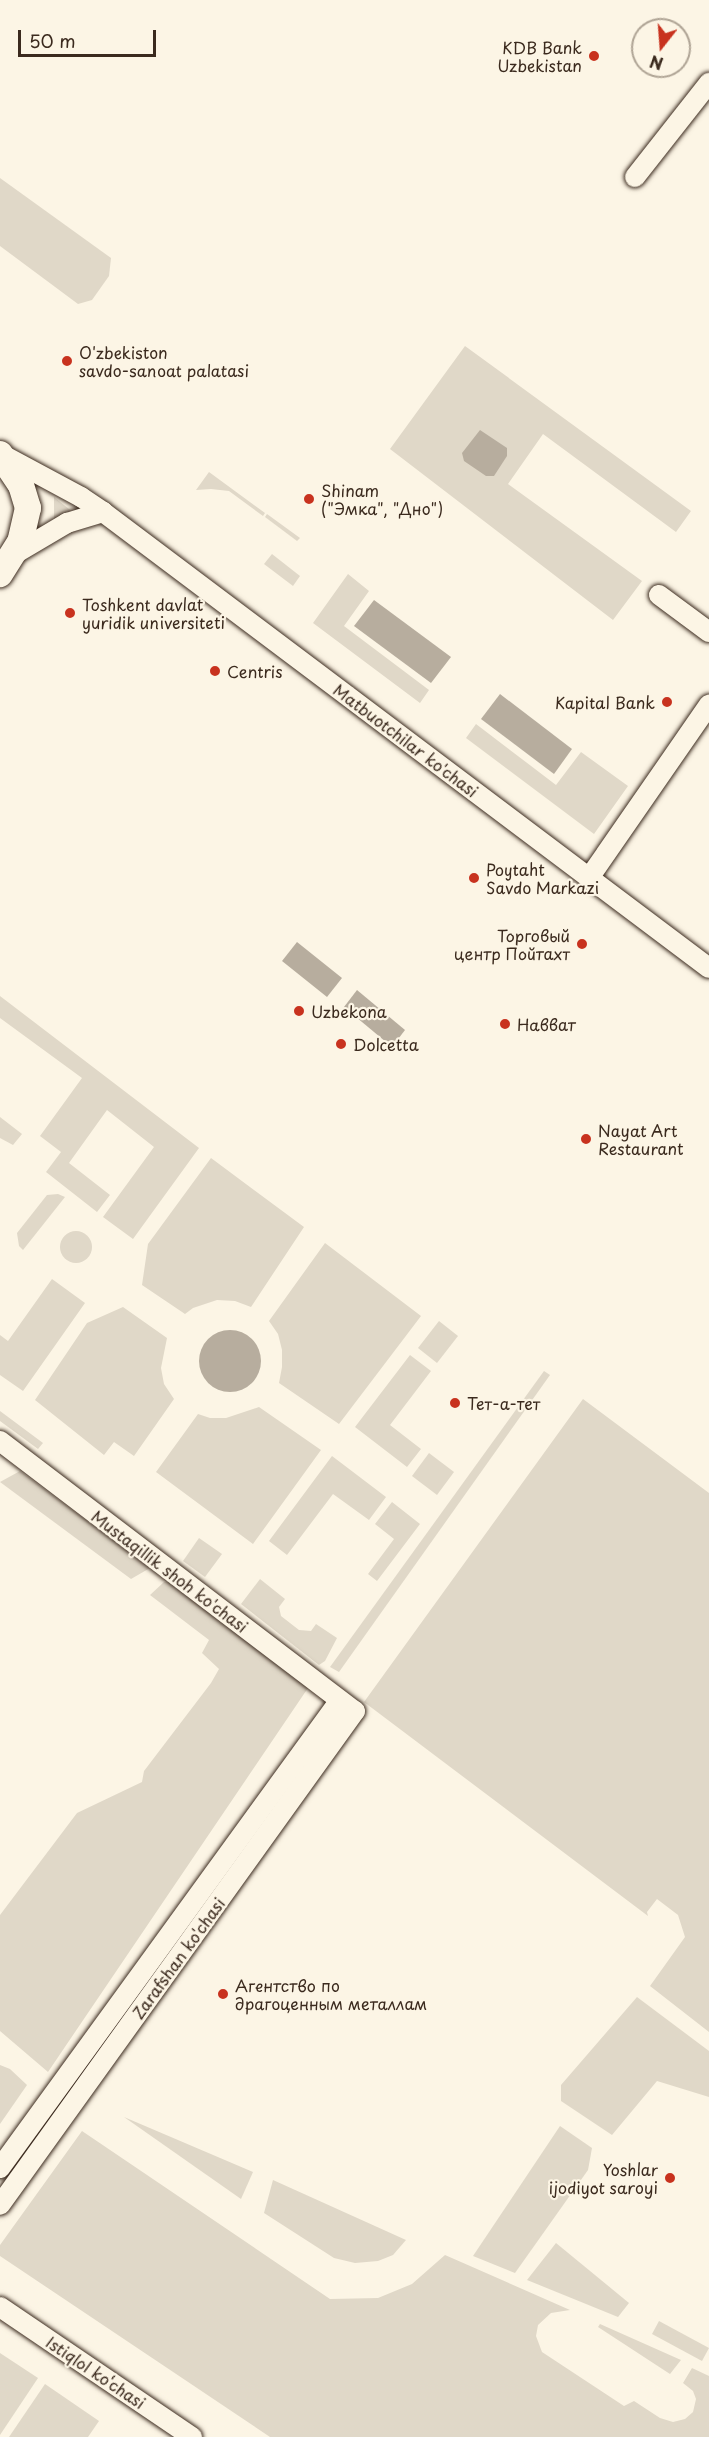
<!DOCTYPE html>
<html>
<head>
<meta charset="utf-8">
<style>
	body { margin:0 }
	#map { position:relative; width:709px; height:2437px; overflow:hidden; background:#fcf5e5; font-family:"Playpen Sans",sans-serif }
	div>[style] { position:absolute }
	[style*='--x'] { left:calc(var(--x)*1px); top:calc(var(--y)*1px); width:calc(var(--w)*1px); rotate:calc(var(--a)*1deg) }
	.green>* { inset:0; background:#e0d8c8 }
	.round { border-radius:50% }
	.water>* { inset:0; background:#b7ad9e }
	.roads { filter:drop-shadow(0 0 2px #3b2a1e) drop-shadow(0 0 2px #3b2a1e) }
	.minor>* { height:20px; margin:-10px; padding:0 10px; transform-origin:10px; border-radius:10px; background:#fcf5e5 }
	.major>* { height:26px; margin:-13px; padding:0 13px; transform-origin:13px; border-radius:13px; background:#fcf5e5 }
	.dots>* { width:16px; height:16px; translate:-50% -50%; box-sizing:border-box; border:3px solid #fcf5e5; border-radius:50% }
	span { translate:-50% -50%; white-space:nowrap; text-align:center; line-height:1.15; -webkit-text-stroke:4.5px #fcf5e5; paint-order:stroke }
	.poi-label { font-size:16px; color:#3b2a1e }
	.right { translate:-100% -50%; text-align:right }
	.left { translate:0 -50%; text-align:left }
	.street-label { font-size:16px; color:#3b2a1e }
	.north { position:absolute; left:631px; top:18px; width:60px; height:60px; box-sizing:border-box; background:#fcf5e5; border:2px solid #afa495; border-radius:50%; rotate:197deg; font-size:16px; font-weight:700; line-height:24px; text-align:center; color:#3b2a1e }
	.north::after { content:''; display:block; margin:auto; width:21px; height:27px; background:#c8321e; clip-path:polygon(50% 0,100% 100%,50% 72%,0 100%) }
	.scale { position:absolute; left:18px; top:30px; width:138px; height:27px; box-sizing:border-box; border:3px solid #3b2a1e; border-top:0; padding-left:8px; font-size:18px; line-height:21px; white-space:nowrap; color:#3b2a1e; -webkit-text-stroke:4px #fcf5e5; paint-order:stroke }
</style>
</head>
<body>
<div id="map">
	<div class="green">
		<i style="clip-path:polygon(0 178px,111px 258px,109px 276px,92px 300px,78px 304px,0 246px)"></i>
		<i style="clip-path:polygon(465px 346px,691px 511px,676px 532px,543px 434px,508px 484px,642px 581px,613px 620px,390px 449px)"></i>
		<i style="clip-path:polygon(209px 472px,265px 513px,263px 516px,229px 491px,211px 489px,196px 490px)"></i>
		<i style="clip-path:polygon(54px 497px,74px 513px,54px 523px)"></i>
		<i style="clip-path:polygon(267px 514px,300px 538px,297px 541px,265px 517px)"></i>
		<i style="clip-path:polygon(272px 554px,300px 576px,293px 586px,264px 564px)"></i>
		<i style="clip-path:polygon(348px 574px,369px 591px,344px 626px,429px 690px,420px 703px,313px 623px)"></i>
		<i style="clip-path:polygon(476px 724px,556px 785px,581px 752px,628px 786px,594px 834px,466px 738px)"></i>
		<i style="clip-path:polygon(0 996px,199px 1148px,133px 1239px,103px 1217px,154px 1147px,107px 1110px,69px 1163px,110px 1195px,97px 1212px,46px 1172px,61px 1152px,40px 1136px,82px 1078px,0 1018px)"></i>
		<i style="clip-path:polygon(0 1117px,22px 1134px,13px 1145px,0 1138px)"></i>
		<i style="clip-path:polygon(211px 1158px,304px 1227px,251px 1307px,235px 1301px,217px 1300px,193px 1308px,185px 1314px,142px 1285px,148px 1244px)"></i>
		<i style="clip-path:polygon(58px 1194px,65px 1197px,23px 1250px,19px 1246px,17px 1233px,47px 1195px)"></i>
		<i class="round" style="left:60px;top:1231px;width:32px;height:32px"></i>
		<i style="clip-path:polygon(325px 1243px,421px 1316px,339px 1424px,279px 1383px,282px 1367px,282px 1350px,278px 1334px,269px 1321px)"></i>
		<i style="clip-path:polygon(52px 1279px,85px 1303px,23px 1391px,0 1375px,0 1335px,8px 1341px)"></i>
		<i style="clip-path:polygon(123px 1307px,167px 1338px,161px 1368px,164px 1384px,174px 1399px,134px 1456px,114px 1442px,104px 1455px,35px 1400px,87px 1323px)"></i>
		<i style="clip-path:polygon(439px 1321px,458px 1336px,437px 1363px,418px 1348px)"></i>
		<i style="clip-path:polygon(410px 1355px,431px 1371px,390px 1425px,421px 1449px,407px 1467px,355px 1427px)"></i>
		<i style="clip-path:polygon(544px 1371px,550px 1375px,339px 1672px,330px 1667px)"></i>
		<i style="clip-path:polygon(583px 1399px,709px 1493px,709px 2032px,650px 1986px,685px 1937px,678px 1915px,657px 1899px,647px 1912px,648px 1916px,364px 1702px)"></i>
		<i style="clip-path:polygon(259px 1407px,321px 1450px,253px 1544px,156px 1472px,198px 1414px,210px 1418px,226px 1418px)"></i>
		<i style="clip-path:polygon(0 1411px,43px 1443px,38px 1449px,0 1421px)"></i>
		<i style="clip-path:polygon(429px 1453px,454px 1472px,437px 1495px,412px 1476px)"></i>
		<i style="clip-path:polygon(332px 1456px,386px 1497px,369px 1520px,333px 1494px,287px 1555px,269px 1541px)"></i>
		<i style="clip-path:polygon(20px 1471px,150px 1568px,131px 1579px,0 1482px)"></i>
		<i style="clip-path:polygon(392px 1502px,420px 1524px,377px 1581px,368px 1574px,394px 1539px,375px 1524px)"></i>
		<i style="clip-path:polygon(199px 1538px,222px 1554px,205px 1577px,183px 1561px)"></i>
		<i style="clip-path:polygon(260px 1579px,285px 1599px,279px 1607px,281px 1616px,299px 1630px,311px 1631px,316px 1624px,337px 1638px,325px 1661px,319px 1665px,241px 1604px)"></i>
		<i style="clip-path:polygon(170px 1581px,308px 1688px,48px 2072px,0 2031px,0 1915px,77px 1813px,142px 1782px,144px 1771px,211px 1683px,219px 1669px,202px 1653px,209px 1640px,150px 1595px,164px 1582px)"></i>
		<i style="clip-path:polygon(637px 1997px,709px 2051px,709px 2097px,657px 2081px,612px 2135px,561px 2101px,561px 2085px)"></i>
		<i style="clip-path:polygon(0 2065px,10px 2069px,27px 2085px,0 2124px)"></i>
		<i style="clip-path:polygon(124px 2117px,253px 2172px,241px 2199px)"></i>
		<i style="clip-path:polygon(560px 2126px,592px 2148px,588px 2170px,515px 2273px,473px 2256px)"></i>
		<i style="clip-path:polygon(82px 2131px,330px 2299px,378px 2298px,412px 2284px,445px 2255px,570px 2310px,551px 2313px,538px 2325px,536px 2336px,542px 2352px,624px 2406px,634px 2401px,660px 2418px,673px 2422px,685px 2419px,693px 2412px,696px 2399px,693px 2391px,683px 2383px,692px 2368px,709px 2376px,709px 2437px,270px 2437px,0 2256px,0 2245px)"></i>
		<i style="clip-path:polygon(273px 2180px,406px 2240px,393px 2255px,378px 2261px,355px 2263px,334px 2258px,264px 2213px)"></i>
		<i style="clip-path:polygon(556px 2243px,629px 2303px,618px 2317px,527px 2280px)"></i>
		<i style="clip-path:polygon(659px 2321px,709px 2348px,702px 2361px,652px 2334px)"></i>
		<i style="clip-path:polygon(600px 2324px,681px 2360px,670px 2374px,598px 2327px)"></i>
		<i style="clip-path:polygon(0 2353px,38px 2378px,0 2435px)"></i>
		<i style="clip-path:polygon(45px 2384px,99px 2421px,88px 2437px,9px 2437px)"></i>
	</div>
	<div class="water">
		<i style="clip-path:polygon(480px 430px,507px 448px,507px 456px,494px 476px,486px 476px,464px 461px,462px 453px)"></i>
		<i style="clip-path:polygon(374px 600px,451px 657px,431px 683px,354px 626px)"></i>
		<i style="clip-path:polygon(500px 694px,572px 749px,554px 774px,481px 719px)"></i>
		<i style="clip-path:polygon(297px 942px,342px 978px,327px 997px,282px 961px)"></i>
		<i style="clip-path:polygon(357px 990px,405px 1030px,392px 1047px,344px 1007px)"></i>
		<i class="round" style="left:199px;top:1330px;width:62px;height:62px"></i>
	</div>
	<div class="roads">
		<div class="minor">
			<i style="--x:635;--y:177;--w:120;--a:-51.8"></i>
			<i style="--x:1;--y:454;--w:91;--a:28.3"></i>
			<i style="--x:81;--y:497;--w:27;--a:34"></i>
			<i style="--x:103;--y:512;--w:758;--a:36.96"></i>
			<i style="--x:13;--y:555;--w:63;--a:-30.7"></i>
			<i style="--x:67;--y:523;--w:38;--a:-17"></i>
			<i style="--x:659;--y:595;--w:62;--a:36.5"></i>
			<i style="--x:589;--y:878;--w:211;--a:-55.3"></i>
			<i style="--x:0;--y:1441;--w:446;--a:37.3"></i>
			<i style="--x:355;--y:1711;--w:608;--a:125.7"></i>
			<i style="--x:0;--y:2168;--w:578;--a:-54"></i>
			<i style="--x:0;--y:2307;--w:232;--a:34.1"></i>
		</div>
		<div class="major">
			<i style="--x:0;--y:454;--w:37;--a:56"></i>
			<i style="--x:21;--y:485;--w:24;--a:73"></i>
			<i style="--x:28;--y:508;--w:35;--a:103"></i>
			<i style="--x:20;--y:542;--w:38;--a:122"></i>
		</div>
	</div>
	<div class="dots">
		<i style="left:594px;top:56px;background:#c8321e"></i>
		<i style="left:67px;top:361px;background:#c8321e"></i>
		<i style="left:309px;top:499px;background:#c8321e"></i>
		<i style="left:70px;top:613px;background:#c8321e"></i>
		<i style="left:215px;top:671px;background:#c8321e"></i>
		<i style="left:667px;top:702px;background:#c8321e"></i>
		<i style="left:474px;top:878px;background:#c8321e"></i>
		<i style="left:582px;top:944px;background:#c8321e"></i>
		<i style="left:299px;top:1011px;background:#c8321e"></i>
		<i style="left:505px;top:1024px;background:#c8321e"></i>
		<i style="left:341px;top:1044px;background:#c8321e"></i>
		<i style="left:586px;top:1139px;background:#c8321e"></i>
		<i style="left:455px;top:1403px;background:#c8321e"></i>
		<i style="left:223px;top:1994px;background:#c8321e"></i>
		<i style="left:670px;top:2178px;background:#c8321e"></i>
	</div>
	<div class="poi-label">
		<span class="right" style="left:582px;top:56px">KDB Bank<br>Uzbekistan</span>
		<span class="left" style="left:79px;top:361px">O'zbekiston<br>savdo-sanoat palatasi</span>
		<span class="left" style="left:321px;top:499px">Shinam<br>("Эмка", "Дно")</span>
		<span class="left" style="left:82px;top:613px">Toshkent davlat<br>yuridik universiteti</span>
		<span class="left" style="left:227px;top:671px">Centris</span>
		<span class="right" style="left:655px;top:702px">Kapital Bank</span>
		<span class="left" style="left:486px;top:878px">Poytaht<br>Savdo Markazi</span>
		<span class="right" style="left:570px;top:944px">Торговый<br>центр Пойтахт</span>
		<span class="left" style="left:311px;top:1011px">Uzbekona</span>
		<span class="left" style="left:517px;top:1024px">Навват</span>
		<span class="left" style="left:353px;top:1044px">Dolcetta</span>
		<span class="left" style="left:598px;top:1139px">Nayat Art<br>Restaurant</span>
		<span class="left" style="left:467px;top:1403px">Тет-а-тет</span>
		<span class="left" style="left:235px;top:1994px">Агентство по<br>драгоценным металлам</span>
		<span class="right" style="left:658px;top:2178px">Yoshlar<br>ijodiyot saroyi</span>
	</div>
	<div class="street-label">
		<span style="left:406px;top:740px;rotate:37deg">Matbuotchilar ko'chasi</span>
		<span style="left:170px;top:1571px;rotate:37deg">Mustaqillik shoh ko'chasi</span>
		<span style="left:178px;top:1958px;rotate:-54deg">Zarafshan ko'chasi</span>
		<span style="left:96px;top:2372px;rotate:34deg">Istiqlol ko‘chasi</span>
	</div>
	<div class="north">N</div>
	<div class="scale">50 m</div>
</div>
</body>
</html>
